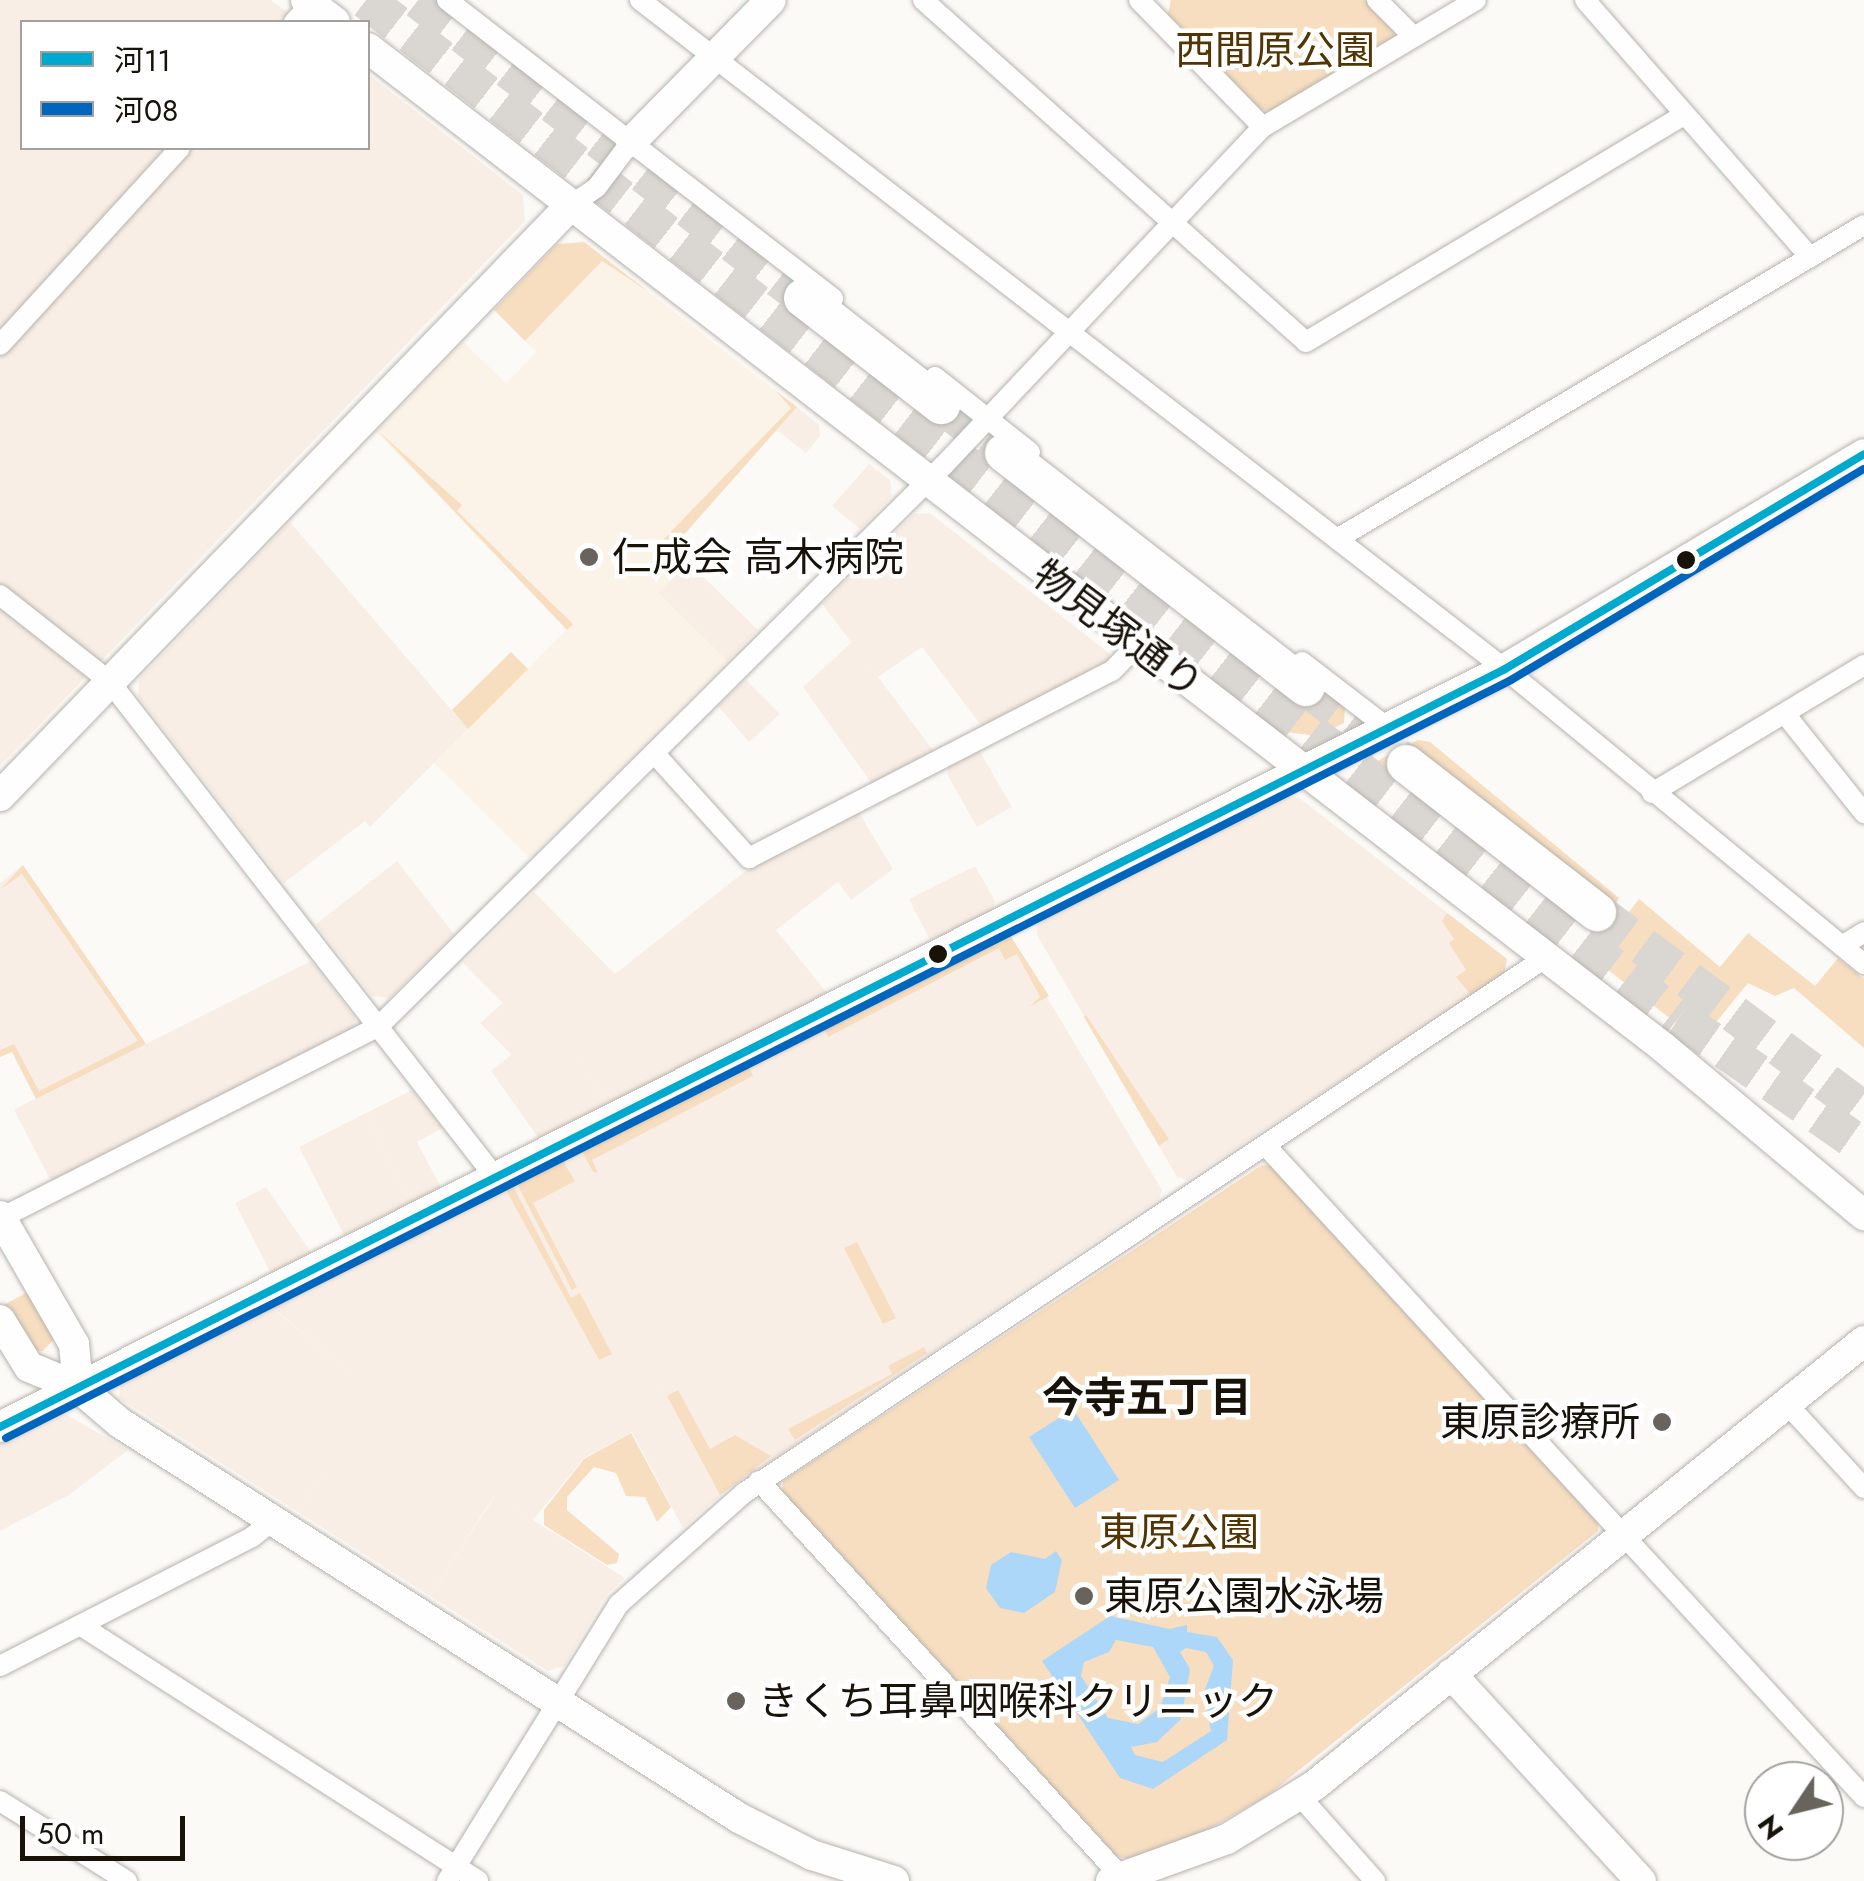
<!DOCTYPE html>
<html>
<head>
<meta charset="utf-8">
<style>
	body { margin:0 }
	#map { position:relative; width:1864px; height:1881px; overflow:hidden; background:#fcfaf7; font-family:Jost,"Noto Sans JP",sans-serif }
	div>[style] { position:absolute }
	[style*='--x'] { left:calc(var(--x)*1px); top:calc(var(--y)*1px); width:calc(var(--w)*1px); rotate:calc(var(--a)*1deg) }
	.commercial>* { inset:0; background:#f9eee6 }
	.industrial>* { inset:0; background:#f8eee6 }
	.built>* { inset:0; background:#fcf3e8 }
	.green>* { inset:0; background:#f7dec0 }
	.water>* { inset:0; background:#add7f8 }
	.highway-tunnel>* { height:38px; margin-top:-19px; transform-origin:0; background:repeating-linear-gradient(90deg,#dad7d3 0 38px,transparent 0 57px) }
	.roads { filter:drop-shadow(0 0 2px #b7b2ad) drop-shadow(0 0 2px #b7b2ad) }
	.street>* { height:20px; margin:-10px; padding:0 10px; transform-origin:10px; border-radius:10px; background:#fffefe }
	.secondary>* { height:30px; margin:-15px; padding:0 15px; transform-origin:15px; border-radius:15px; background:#fffefe }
	.highway>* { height:38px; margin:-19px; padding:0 19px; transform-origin:19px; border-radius:19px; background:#fffefe }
	.bus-1>* { height:8px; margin:-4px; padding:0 4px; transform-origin:4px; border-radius:4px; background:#00a9ce }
	.bus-2>* { height:8px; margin:-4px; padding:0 4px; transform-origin:4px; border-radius:4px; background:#0065bd }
	.dots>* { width:28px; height:28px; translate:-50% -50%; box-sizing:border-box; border:5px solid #fff; border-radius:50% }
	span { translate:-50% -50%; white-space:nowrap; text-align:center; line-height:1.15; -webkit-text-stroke:9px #fff; paint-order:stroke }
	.park-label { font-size:40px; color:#533504 }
	.poi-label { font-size:40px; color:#181209 }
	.left { translate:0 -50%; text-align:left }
	.right { translate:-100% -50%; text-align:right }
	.street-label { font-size:40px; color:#181209 }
	.neighbourhood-label { font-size:42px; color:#181209; font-weight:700 }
	.legend { position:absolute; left:20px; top:20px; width:350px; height:130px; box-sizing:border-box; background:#fff; border:2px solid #a3a09d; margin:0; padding:12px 18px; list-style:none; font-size:30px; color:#181209 }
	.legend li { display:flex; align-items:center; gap:20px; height:50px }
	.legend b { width:50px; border:2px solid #a3a09d }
	.north { position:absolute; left:1744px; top:1761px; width:100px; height:100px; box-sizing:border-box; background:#fff; border:2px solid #a3a09d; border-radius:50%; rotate:235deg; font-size:28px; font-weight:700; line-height:40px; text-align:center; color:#181209 }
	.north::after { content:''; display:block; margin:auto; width:35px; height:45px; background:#68635c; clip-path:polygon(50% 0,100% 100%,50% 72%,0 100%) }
	.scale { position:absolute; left:20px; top:1816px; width:165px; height:45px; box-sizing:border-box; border:5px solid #181209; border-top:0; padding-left:12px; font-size:30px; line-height:35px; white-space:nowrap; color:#181209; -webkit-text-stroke:8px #fff; paint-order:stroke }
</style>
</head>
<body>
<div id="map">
	<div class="commercial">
		<i style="clip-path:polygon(797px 407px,819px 425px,820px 436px,806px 453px,777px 430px)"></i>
		<i style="clip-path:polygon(869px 464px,890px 480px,892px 496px,860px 529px,832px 506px)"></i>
		<i style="clip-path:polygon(688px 562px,758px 630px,727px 661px,658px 593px)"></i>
		<i style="clip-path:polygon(852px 642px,935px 753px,872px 784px,803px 687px)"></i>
		<i style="clip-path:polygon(746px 680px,780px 714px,749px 742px,718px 706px)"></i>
		<i style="clip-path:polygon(979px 750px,1012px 807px,977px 827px,947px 774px,949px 765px)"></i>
		<i style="clip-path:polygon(1288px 796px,1298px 797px,1507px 959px,1504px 974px,1187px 1180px,1177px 1177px,1037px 935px,1038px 922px)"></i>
		<i style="clip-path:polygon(397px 861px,454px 934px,389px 998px,372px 996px,316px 924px)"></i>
		<i style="clip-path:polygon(975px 866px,995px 901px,992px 911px,931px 942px,909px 899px)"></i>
		<i style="clip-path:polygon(1010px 935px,1162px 1190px,1159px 1199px,720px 1495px,637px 1342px,599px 1360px,506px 1190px)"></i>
		<i style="clip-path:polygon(552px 1023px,609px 1105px,540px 1140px,491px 1071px)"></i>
		<i style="clip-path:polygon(366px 1113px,411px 1204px,345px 1237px,299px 1147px)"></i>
		<i style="clip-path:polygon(270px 1306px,376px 1395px,298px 1512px,119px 1398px,121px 1381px)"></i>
		<i style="clip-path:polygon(65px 1414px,128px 1450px,69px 1495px,0 1531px,0 1444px)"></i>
		<i style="clip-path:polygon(495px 1496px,625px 1578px,607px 1594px,564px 1666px,548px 1671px,430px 1596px)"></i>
	</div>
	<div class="industrial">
		<i style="clip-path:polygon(0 0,271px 0,300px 22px,22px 22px,22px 148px,368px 148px,368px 74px,523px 195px,525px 221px,0 766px)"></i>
		<i style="clip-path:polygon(930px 513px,1110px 654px,1109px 664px,983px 728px,922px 647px,878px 677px,822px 604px,914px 514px)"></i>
		<i style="clip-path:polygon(290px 522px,468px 729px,370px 827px,365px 821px,284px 883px,138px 696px,139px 679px)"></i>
		<i style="clip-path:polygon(858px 811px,893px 869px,851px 900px,838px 882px,776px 930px,828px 994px,609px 1105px,552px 1024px,512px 1055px,480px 1023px,503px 1003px,463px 963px,534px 892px,615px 974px,748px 869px)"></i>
		<i style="clip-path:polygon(23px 865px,146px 1044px,311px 961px,355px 1018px,354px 1028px,51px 1181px,14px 1110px,36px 1098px,12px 1052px,0 1057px,0 883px)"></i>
		<i style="clip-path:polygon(412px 1090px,443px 1128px,417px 1142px,442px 1189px,411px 1204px,366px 1113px)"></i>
		<i style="clip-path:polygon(266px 1187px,312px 1254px,271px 1274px,235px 1203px)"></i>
		<i style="clip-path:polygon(505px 1187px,599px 1360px,637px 1341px,720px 1495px,683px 1528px,632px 1432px,584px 1458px,533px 1520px,494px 1496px,430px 1596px,298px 1512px,375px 1395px,271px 1306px)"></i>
	</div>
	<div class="built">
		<i style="clip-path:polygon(605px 258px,797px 407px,673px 547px,688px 562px,658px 593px,727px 661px,529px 858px,434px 763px,567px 629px,376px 432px,463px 342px,506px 383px,536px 352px,525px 341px)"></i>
	</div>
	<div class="green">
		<i style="clip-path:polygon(1171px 0,1365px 0,1394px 29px,1393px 40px,1272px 111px,1261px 110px,1168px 14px)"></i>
		<i style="clip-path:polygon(584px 242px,649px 292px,602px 261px,525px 341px,494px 310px,557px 244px)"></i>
		<i style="clip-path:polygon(776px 391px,797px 407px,673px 547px,688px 562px,679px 571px,655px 548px,791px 408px)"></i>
		<i style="clip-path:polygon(378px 431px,462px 505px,457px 511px,573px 624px,567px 630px)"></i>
		<i style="clip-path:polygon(511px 652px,528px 669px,468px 729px,452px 710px)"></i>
		<i style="clip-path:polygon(1319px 687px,1345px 707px,1344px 723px,1318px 736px,1285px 732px)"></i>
		<i style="clip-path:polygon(1418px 740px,1430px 742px,1619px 898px,1615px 904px,1412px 746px,1366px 798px,1370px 765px)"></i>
		<i style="clip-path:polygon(23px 865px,146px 1044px,36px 1099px,12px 1052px,0 1057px,0 1050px,14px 1044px,39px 1091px,138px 1041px,22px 874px,0 890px)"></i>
		<i style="clip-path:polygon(1639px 899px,1720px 967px,1748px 933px,1815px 986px,1838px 958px,1864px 979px,1864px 1048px,1794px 988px,1775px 996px,1748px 983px,1700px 1042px,1593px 958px)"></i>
		<i style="clip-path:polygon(1447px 913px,1507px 959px,1504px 974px,1471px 995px,1456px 977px,1466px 970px,1449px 943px,1454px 939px,1442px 921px)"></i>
		<i style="clip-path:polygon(1010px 935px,1049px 996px,1029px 1007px,1040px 997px,1017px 954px,1005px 960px,999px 948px,828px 1037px,824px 1029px)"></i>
		<i style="clip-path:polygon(1086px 1015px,1169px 1139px,1159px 1146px,1084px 1017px)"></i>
		<i style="clip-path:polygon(749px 1067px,753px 1076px,592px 1160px,598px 1173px,593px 1172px,582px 1151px)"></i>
		<i style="clip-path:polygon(563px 1161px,575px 1181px,533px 1203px,577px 1287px,572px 1290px,517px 1184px)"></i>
		<i style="clip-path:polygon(1262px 1165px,1271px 1166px,1598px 1523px,1598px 1531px,1268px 1795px,1209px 1829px,1129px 1859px,1116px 1856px,782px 1491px,783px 1481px)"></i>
		<i style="clip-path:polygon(513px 1186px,571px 1298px,580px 1293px,612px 1354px,599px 1360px,506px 1190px)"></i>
		<i style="clip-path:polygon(857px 1242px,896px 1318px,883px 1324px,844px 1248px)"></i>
		<i style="clip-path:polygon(33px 1289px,56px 1337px,43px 1351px,32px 1351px,2px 1306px)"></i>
		<i style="clip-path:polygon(924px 1347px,927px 1353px,795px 1440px,788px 1429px,892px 1374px,888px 1366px)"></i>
		<i style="clip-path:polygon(678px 1390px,710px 1449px,735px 1435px,771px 1456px,720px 1495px,667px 1396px)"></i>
		<i style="clip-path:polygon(631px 1433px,671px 1507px,657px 1522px,645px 1497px,626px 1496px,616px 1473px,594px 1467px,567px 1497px,567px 1510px,619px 1554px,617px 1563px,607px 1565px,544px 1525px,544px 1510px,584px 1459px)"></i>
	</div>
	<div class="water">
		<i style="clip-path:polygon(1073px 1409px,1119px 1480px,1075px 1508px,1029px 1437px)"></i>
		<i style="clip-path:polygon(1056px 1551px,1062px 1560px,1055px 1592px,1024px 1613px,1000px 1608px,986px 1588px,991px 1565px,1011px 1552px,1045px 1559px)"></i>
		<i style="clip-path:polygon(evenodd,1110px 1616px,1170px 1629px,1187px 1625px,1187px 1632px,1217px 1637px,1233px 1660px,1227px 1740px,1153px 1789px,1120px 1778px,1042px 1661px,1110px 1616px,1116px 1640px,1153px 1647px,1170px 1677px,1160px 1708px,1138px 1724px,1108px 1718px,1081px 1676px,1084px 1662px,1109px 1652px,1116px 1640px,1110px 1616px,1186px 1648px,1206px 1652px,1214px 1666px,1203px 1694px,1211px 1731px,1163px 1762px,1135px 1755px,1131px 1747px,1157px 1742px,1181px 1719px,1190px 1669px,1180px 1652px,1186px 1648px)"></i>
	</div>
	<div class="highway-tunnel">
		<i style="--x:366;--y:0;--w:1661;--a:37.79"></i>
		<i style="--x:1679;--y:1018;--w:226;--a:34.9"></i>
		<i style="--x:418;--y:0;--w:487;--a:37.7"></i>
		<i style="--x:941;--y:405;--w:79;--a:37.3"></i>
		<i style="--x:1306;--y:687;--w:126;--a:37.6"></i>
		<i style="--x:1597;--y:912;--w:332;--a:36.6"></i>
	</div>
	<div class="roads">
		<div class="street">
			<i style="--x:447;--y:0;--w:488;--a:37.7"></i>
			<i style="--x:640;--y:0;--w:1094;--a:37.72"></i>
			<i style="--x:1505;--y:669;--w:465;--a:39.4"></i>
			<i style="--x:923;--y:0;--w:513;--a:41.76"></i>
			<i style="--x:1306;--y:342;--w:441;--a:-31"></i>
			<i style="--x:1139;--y:0;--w:177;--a:45.7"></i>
			<i style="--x:1377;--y:0;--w:52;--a:45"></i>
			<i style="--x:1585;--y:0;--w:342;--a:48.8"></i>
			<i style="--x:294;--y:22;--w:25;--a:-47"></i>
			<i style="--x:570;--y:206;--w:33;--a:-35"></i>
			<i style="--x:597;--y:187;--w:56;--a:-52.9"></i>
			<i style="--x:0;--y:345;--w:267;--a:-47.6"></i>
			<i style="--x:935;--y:377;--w:121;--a:38.3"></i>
			<i style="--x:1337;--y:539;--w:613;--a:-30.79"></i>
			<i style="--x:0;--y:595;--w:140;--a:38.3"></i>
			<i style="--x:110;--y:682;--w:627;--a:52.13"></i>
			<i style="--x:1302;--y:662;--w:108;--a:37.5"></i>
			<i style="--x:1785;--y:714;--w:127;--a:51.4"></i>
			<i style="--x:654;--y:753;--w:142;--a:47.9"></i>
			<i style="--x:749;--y:858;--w:408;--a:-27.3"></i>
			<i style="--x:1112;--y:671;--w:37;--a:-46"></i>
			<i style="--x:1652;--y:793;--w:248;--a:-31.1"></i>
			<i style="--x:1842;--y:946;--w:26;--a:-32"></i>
			<i style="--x:1266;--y:1146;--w:884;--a:47.43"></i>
			<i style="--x:1;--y:1218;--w:424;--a:-26.9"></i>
			<i style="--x:379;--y:1026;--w:796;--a:-44.8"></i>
			<i style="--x:944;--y:465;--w:465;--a:-46.7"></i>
			<i style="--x:1263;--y:127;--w:248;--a:-30.8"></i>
			<i style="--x:1787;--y:1404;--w:114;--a:47.5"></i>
			<i style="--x:759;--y:1481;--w:542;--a:47.54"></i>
			<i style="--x:80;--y:1625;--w:473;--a:32.7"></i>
			<i style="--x:0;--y:1666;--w:283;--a:-27.1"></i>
			<i style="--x:252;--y:1537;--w:28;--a:-38"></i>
			<i style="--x:1299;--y:1795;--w:115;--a:48.5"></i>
			<i style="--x:0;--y:1801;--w:150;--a:32.2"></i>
			<i style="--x:447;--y:1881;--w:326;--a:-58.2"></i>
			<i style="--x:619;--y:1604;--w:167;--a:-41.6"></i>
			<i style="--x:744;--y:1493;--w:963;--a:-33.74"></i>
		</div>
		<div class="secondary">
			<i style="--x:306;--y:0;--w:36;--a:37"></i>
			<i style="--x:368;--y:48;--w:1637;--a:37.65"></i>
			<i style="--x:1664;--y:1048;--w:261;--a:39.9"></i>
			<i style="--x:631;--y:142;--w:199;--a:-45.4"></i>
			<i style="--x:0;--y:796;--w:820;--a:-45.99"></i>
			<i style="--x:0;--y:1216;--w:148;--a:60"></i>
			<i style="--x:74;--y:1344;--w:43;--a:84.7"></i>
			<i style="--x:0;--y:1320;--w:55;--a:58.3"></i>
			<i style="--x:29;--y:1367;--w:53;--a:22.2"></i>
			<i style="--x:78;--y:1387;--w:55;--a:40.6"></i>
			<i style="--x:120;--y:1423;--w:734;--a:32.54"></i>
			<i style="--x:739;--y:1818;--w:82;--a:26.9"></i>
			<i style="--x:812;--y:1855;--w:86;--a:17.6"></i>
			<i style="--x:0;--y:1427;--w:1685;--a:-26.73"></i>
			<i style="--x:1505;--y:669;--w:418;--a:-30.9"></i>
			<i style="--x:1451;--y:1674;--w:281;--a:47.5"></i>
			<i style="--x:1111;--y:1881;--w:123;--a:-19.9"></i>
			<i style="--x:1227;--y:1839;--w:103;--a:-31.5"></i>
			<i style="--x:1315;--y:1785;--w:706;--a:-38.96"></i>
		</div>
		<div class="highway">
			<i style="--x:803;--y:298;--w:175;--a:37.8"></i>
			<i style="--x:1004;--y:453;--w:382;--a:37.8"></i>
			<i style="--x:1406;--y:764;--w:242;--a:37.8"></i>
		</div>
	</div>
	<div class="bus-1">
		<i style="--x:0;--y:1427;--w:1685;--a:-26.73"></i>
		<i style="--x:1505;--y:669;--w:418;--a:-30.9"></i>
	</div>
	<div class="bus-2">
		<i style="--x:6;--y:1438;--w:1685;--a:-26.73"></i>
		<i style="--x:1511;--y:680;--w:411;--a:-30.9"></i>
	</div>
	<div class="dots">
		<i style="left:589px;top:557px;background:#68635c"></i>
		<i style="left:1686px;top:560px;background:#181209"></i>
		<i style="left:938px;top:954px;background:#181209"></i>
		<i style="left:1662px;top:1422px;background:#68635c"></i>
		<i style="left:1084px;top:1596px;background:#68635c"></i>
		<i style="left:736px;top:1701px;background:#68635c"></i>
	</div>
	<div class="park-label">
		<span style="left:1275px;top:50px">西間原公園</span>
		<span style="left:1179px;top:1532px">東原公園</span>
	</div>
	<div class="poi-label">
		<span class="left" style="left:612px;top:557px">仁成会 高木病院</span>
		<span class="right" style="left:1640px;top:1422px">東原診療所</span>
		<span class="left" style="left:1104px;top:1596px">東原公園水泳場</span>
		<span class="left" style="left:758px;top:1701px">きくち耳鼻咽喉科クリニック</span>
	</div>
	<div class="street-label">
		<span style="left:1118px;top:629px;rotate:37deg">物見塚通り</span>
	</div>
	<div class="neighbourhood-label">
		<span style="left:1147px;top:1398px">今寺五丁目</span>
	</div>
	<ul class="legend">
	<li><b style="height:12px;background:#00a9ce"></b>河11</li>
	<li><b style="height:12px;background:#0065bd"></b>河08</li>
	</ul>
	<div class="north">N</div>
	<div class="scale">50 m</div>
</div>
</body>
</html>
